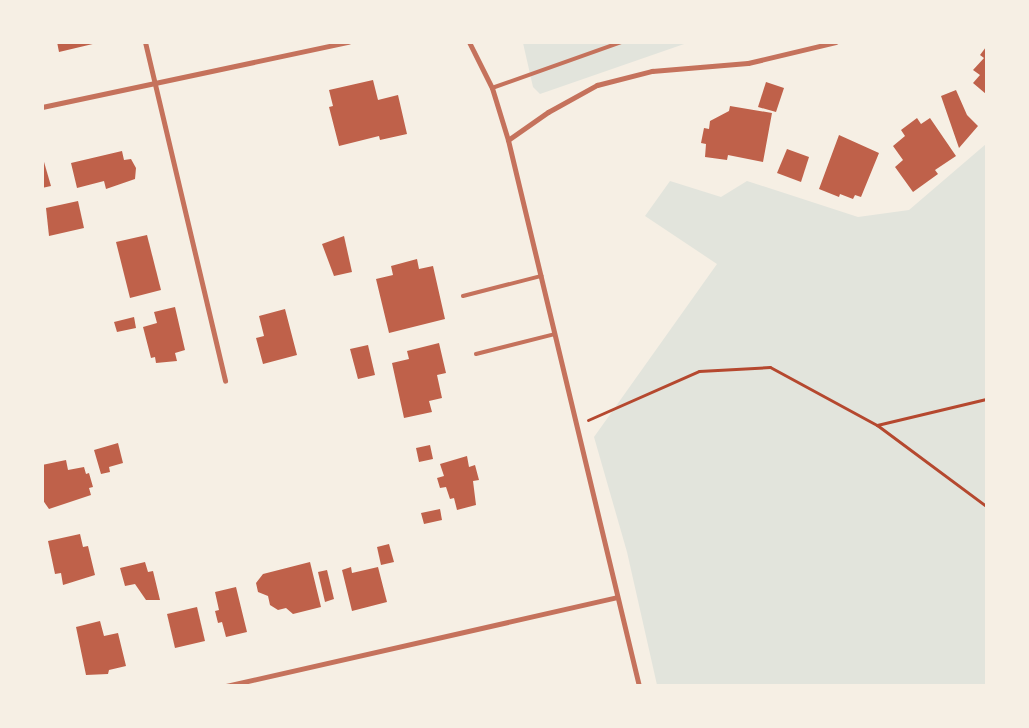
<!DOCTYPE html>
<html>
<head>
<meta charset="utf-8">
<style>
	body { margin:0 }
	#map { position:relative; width:1029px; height:728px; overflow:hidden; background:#f6efe4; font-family:"Playfair Display",serif }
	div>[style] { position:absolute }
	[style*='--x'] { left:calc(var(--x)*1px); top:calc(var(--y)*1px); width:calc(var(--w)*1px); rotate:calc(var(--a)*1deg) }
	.green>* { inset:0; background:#e2e4dc }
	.building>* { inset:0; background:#bf614a }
	.path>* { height:3px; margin:-1.5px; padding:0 1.5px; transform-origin:1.5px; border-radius:1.5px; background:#b5482f }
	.service>* { height:4px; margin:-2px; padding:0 2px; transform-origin:2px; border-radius:2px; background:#c5725c }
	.minor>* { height:5px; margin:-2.5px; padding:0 2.5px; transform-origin:2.5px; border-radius:2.5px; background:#c5725c }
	span { translate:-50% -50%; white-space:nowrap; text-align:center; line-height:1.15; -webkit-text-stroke:5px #f6efe4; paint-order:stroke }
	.frame { position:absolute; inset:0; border:44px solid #f6efe4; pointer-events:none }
</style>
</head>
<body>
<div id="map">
	<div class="green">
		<i style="clip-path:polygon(523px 43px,687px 43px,540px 94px,533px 87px)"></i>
		<i style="clip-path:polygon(986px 144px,986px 685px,657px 685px,627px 552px,594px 437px,717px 264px,645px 216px,670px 181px,721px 197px,747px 181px,858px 217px,909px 210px)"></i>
	</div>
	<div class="building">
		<i style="clip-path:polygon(57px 42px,97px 42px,97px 43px,59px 52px)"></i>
		<i style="clip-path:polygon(986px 47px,986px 94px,973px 83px,980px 75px,973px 70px,984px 58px,980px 55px)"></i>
		<i style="clip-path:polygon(373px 80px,378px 100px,398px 95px,407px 134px,380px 140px,379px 136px,339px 146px,329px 107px,333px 106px,329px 90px)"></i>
		<i style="clip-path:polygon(766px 82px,784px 88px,776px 112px,758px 107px)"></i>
		<i style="clip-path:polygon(956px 90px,967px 115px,978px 126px,959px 148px,941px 96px)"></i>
		<i style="clip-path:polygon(730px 106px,772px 113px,763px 162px,728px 155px,727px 160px,705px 157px,706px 144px,701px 143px,704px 128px,709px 129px,710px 121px,729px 111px)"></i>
		<i style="clip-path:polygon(917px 118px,921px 124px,930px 118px,956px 156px,935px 170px,938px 174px,913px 192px,895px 167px,903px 160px,893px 146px,905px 136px,901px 130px)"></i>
		<i style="clip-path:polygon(839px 135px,879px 153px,861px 197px,855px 195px,853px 199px,840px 194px,839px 197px,819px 189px)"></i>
		<i style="clip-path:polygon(787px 149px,809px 157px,801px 182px,777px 173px)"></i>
		<i style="clip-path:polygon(122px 151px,124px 160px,131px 159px,136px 168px,135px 179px,106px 189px,104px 181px,77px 188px,71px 163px)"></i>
		<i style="clip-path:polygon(42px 155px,51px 186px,42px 188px)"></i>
		<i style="clip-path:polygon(78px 201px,84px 228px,49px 236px,46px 208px)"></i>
		<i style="clip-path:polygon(147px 235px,161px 290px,130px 298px,116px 242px)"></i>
		<i style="clip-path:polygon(344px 236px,352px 272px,334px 276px,322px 244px)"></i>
		<i style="clip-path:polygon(417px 259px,419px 269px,433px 266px,445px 319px,389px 333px,376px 279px,393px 275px,391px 266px)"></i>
		<i style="clip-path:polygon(175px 307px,185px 350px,175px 353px,177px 361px,156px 363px,155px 357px,151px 358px,143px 327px,157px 323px,154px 312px)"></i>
		<i style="clip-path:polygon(285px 309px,297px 355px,263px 364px,256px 338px,264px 336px,259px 316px)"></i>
		<i style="clip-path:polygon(134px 317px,136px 328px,117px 332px,114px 322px)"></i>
		<i style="clip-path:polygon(439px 343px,446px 373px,437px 375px,442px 398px,429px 401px,432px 412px,404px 418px,392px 363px,409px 359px,407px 351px)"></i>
		<i style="clip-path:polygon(368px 345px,375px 375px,358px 379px,350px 349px)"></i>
		<i style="clip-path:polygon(118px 443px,123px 463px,109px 467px,110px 472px,101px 474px,94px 450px)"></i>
		<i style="clip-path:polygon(430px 445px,433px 459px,419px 462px,416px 448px)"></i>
		<i style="clip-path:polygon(467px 456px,469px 467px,475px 465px,479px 480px,473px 481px,476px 505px,457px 510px,454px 498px,450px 499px,446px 487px,440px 488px,437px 478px,444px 476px,440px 464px)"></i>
		<i style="clip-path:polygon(66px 460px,68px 470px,84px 467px,86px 474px,89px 473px,93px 487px,89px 488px,91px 495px,49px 509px,42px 499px,42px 465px)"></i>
		<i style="clip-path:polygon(440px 509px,442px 520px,424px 524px,421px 513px)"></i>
		<i style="clip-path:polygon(80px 534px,83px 547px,88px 546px,95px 575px,63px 585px,61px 573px,55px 574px,48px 541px)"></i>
		<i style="clip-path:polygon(389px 544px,394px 562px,381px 565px,377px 547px)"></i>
		<i style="clip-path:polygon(145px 562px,148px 572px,153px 571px,160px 600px,146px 600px,135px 584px,125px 586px,120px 568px)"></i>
		<i style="clip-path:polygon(310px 562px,321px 607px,293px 614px,286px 608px,278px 610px,270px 605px,268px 596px,258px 592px,256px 583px,263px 574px)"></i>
		<i style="clip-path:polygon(351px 567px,352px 573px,378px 567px,387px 602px,352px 611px,342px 570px)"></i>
		<i style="clip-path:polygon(327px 570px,334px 599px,325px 602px,318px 572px)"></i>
		<i style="clip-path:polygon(236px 587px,247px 632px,226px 637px,222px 622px,218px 623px,215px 611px,219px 610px,215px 592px)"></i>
		<i style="clip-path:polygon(197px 607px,205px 641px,175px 648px,167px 614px)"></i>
		<i style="clip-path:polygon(100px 621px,104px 636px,118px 633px,126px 666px,109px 670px,108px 674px,86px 675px,76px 627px)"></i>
	</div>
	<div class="path">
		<i style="--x:588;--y:420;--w:121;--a:-23.8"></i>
		<i style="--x:699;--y:371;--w:71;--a:-3.2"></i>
		<i style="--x:770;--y:367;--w:122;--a:28.5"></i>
		<i style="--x:877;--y:425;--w:136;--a:36.6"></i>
		<i style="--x:877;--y:425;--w:112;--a:-13.4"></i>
	</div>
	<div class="service">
		<i style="--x:492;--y:88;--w:137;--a:-19.6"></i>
		<i style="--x:463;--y:296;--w:81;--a:-14.4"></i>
		<i style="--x:476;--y:354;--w:81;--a:-14.2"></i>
	</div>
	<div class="minor">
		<i style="--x:145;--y:42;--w:348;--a:76.7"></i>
		<i style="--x:469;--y:42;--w:51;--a:63.4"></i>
		<i style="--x:492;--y:88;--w:54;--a:72.9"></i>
		<i style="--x:508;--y:140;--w:561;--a:76.51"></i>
		<i style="--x:42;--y:107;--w:313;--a:-12"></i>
		<i style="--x:508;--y:140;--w:49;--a:-35"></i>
		<i style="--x:548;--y:112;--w:56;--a:-28.9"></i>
		<i style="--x:597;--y:85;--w:57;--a:-14.3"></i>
		<i style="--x:652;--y:71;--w:96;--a:-4.8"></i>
		<i style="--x:748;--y:63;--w:90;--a:-13.4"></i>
		<i style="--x:226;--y:686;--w:401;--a:-12.8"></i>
	</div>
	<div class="frame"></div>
</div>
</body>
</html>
